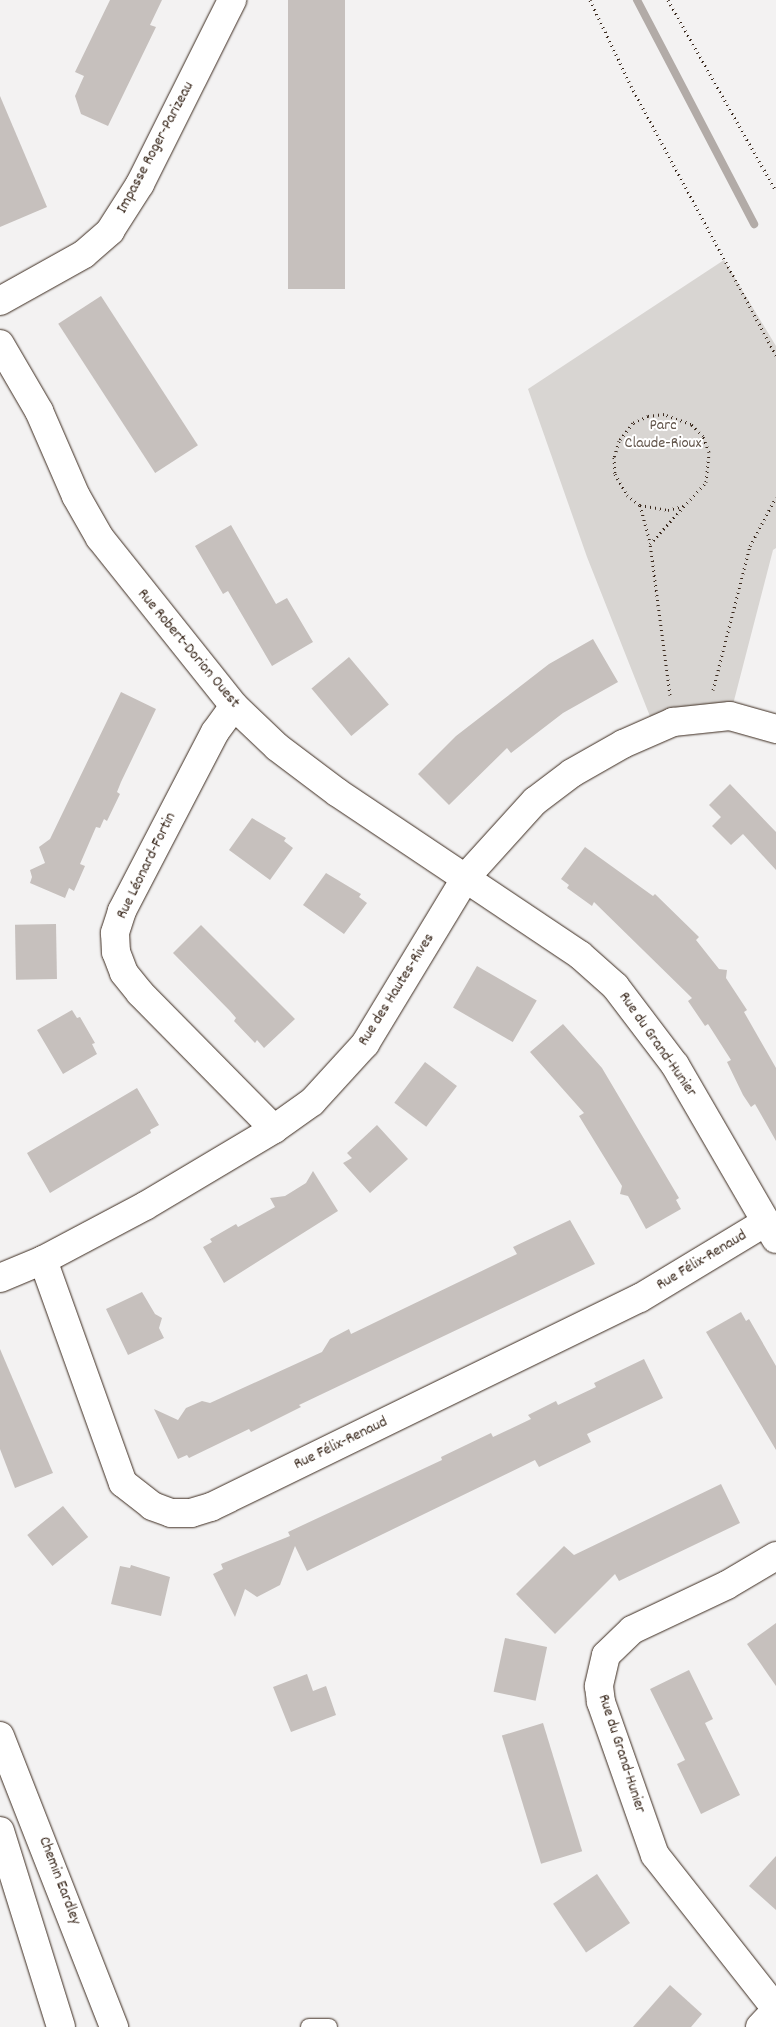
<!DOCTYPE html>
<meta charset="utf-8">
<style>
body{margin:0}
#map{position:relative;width:776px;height:2027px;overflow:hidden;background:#f3f2f2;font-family:Dekko,sans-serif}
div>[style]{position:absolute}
.green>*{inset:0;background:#d8d5d2}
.stream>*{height:8px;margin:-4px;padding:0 4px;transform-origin:4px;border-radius:4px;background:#b2aba7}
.building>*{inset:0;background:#c6c0bd;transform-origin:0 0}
.path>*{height:3px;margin-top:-1.5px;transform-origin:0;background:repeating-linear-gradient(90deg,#3b2a1e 0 1px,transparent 0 5px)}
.roads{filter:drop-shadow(0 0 1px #3b2a1e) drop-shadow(0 0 1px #3b2a1e)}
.lane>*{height:16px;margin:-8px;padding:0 8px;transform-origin:8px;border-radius:8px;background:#fff}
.street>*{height:28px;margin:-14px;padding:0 14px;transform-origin:14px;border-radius:14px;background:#fff}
.secondary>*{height:28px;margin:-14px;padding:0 14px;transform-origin:14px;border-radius:14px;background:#fff}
span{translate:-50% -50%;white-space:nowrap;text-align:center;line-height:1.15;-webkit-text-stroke:4px #fff;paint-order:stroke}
.street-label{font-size:16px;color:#3b2a1e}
.park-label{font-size:16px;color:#62554b}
</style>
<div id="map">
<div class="green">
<i style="clip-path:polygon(724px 260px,776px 346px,776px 548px,773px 550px,730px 716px,655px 729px,587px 557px,528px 389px)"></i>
</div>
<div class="stream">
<i style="left:637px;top:0;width:253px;rotate:62.4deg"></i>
</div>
<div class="building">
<i style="clip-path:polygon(110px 0,162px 0,150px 25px,156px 27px,108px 126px,81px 114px,75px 96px,84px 76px,75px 72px)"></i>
<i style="left:288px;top:0;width:57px;height:289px"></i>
<i style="clip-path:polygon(0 96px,47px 207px,0 227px)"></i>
<i style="left:101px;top:296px;width:178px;height:51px;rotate:57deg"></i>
<i style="clip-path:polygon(231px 525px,276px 604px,287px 598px,313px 642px,272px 666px,228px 591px,223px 594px,195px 546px)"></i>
<i style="clip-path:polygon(593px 639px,618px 682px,563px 713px,511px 753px,507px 748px,449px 805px,418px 774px,456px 736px,549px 664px)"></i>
<i style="left:349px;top:657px;width:62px;height:49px;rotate:50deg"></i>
<i style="clip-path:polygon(121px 692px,156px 709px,121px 782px,117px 792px,120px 794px,107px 821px,104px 819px,100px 828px,96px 827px,80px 864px,85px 866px,74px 891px,69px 888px,65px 898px,30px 883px,32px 877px,30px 870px,45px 863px,39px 847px,50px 839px)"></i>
<i style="clip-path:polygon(730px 784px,776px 832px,776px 870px,743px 834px,731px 845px,712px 826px,721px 817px,709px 805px)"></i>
<i style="clip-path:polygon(252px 818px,286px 838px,284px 841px,293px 848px,270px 880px,229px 850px)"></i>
<i style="clip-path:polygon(585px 847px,653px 896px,655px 894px,699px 937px,696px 940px,719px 969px,727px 970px,726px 978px,747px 1010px,744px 1012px,776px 1068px,776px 1141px,755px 1104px,751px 1107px,743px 1095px,727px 1062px,731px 1060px,708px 1024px,705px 1026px,688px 1001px,692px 998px,594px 902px,592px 906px,567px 888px,569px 885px,561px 879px)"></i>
<i style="clip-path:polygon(326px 873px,361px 894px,359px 897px,367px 903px,344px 934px,303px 905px)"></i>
<i style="left:56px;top:924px;width:55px;height:41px;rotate:89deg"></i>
<i style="clip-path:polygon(201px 925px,295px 1019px,264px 1048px,257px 1040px,255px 1043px,234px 1021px,236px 1018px,230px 1011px,173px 953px)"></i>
<i style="left:477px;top:966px;width:69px;height:48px;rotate:30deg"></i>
<i style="clip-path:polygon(72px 1010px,77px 1018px,80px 1017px,95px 1043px,92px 1044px,97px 1054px,63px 1074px,37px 1030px)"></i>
<i style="clip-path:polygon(563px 1024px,602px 1068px,679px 1198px,676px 1200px,681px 1209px,646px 1229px,628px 1196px,620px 1194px,622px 1186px,579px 1116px,584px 1113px,530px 1052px)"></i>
<i style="left:425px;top:1062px;width:40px;height:51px;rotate:37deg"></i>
<i style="clip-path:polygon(137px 1088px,159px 1125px,150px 1130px,151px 1133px,50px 1193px,27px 1153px)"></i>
<i style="clip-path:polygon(377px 1125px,408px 1159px,370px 1193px,343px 1163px,352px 1158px,347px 1153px)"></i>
<i style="clip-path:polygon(313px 1171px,338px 1211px,224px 1283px,203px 1247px,212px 1242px,210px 1239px,236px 1224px,238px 1227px,275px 1207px,270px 1198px,285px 1196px,306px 1183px)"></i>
<i style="clip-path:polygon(570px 1220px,595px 1264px,299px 1405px,301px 1407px,251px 1432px,249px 1429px,189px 1458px,187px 1455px,178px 1459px,154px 1409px,178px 1420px,186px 1408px,202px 1401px,210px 1403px,322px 1352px,330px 1339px,349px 1329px,351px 1334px,517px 1254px,513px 1247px)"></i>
<i style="clip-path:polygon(142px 1292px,155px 1314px,162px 1318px,159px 1328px,164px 1338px,128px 1355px,106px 1309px)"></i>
<i style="clip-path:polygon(741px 1312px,746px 1321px,749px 1319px,776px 1366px,776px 1450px,706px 1332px)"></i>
<i style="clip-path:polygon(0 1349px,53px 1473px,15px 1488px,0 1449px)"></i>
<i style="clip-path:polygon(644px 1359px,663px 1398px,587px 1434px,591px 1442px,539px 1467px,535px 1460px,307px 1571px,295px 1546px,280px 1585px,257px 1597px,245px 1589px,235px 1617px,213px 1574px,223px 1569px,221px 1564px,290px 1536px,288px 1532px,442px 1460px,441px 1457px,491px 1433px,493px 1437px,531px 1419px,528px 1415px,556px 1401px,558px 1405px,596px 1387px,594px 1383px)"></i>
<i style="clip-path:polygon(721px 1484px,740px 1523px,619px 1581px,615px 1574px,555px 1634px,516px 1594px,564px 1546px,574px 1555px)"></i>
<i style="left:63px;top:1506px;width:40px;height:46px;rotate:51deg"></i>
<i style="clip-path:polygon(131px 1565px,170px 1577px,161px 1616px,111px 1604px,120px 1566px,130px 1568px)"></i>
<i style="clip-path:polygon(776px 1623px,776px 1686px,747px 1644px)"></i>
<i style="left:505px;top:1638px;width:43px;height:55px;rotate:12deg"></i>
<i style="clip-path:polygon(689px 1670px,713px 1719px,705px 1723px,740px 1795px,701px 1814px,677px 1764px,685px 1760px,650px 1689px)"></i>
<i style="clip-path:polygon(307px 1674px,313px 1691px,326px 1686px,336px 1715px,291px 1732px,273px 1687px)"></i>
<i style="left:543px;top:1723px;width:134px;height:43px;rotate:73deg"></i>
<i style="clip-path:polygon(776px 1856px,776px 1910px,749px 1886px)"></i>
<i style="left:597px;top:1874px;width:59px;height:53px;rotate:56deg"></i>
<i style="clip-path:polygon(670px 1985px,702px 2014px,691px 2027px,633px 2027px)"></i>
</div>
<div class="path">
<i style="left:590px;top:0;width:95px;rotate:64.5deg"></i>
<i style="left:631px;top:86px;width:306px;rotate:61.7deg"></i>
<i style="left:668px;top:0;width:219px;rotate:60.5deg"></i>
<i style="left:640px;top:505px;width:39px;rotate:75deg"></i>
<i style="left:713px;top:690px;width:149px;rotate:-75.6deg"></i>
<i style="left:750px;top:546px;width:55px;rotate:-62deg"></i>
<i style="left:670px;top:695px;width:152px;rotate:-97.5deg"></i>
<i style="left:650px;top:544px;width:84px;rotate:-47.9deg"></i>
<i style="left:706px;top:482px;width:30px;rotate:-84deg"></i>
<i style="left:709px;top:452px;width:17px;rotate:-111deg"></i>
<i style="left:703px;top:436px;width:17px;rotate:-135deg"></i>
<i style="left:691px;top:424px;width:29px;rotate:-160deg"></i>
<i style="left:664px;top:414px;width:16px;rotate:173deg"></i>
<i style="left:648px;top:416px;width:17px;rotate:155deg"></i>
<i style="left:633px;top:423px;width:23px;rotate:128deg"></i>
<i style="left:619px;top:441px;width:17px;rotate:107deg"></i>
<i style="left:614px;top:457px;width:17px;rotate:87deg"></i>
<i style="left:615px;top:474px;width:24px;rotate:60deg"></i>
<i style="left:627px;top:495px;width:16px;rotate:38deg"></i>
<i style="left:640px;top:505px;width:28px;rotate:10deg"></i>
<i style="left:668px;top:510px;width:16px;rotate:-15deg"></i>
</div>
<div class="roads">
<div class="lane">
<i style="left:309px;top:2027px;width:20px"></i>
</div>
<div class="street">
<i style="left:0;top:301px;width:96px;rotate:-29.2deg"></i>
<i style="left:84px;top:254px;width:35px;rotate:-41deg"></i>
<i style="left:110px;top:231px;width:56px;rotate:-57.4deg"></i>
<i style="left:140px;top:184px;width:206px;rotate:-63.4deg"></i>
<i style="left:0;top:344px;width:78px;rotate:59.8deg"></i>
<i style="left:39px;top:411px;width:93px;rotate:66.5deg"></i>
<i style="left:76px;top:496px;width:48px;rotate:60.3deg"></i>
<i style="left:100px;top:538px;width:215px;rotate:51.4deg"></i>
<i style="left:234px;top:706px;width:59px;rotate:43.6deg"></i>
<i style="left:277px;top:747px;width:76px;rotate:37deg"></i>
<i style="left:338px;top:793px;width:291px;rotate:33.8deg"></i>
<i style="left:580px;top:955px;width:47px;rotate:41.5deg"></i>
<i style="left:615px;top:986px;width:99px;rotate:52.8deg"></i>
<i style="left:675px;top:1065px;width:201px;rotate:59.9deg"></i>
<i style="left:234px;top:706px;width:32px;rotate:126deg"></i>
<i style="left:215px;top:732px;width:202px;rotate:117.5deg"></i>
<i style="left:122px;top:911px;width:23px;rotate:108deg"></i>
<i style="left:115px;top:933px;width:19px;rotate:87deg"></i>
<i style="left:116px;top:952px;width:22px;rotate:69deg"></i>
<i style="left:124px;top:973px;width:26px;rotate:51deg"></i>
<i style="left:140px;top:993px;width:191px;rotate:45.4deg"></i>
<i style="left:43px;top:1260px;width:237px;rotate:70.3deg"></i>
<i style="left:123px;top:1483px;width:37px;rotate:38deg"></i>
<i style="left:152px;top:1506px;width:20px;rotate:20deg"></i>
<i style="left:171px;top:1513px;width:20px"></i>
<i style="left:191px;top:1513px;width:21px;rotate:-17deg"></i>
<i style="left:211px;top:1507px;width:477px;rotate:-26deg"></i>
<i style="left:640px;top:1298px;width:147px;rotate:-31.1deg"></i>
<i style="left:0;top:1278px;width:47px;rotate:-22.7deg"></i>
<i style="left:43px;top:1260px;width:115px;rotate:-27.9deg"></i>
<i style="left:145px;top:1206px;width:150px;rotate:-30.8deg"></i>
<i style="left:274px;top:1129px;width:47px;rotate:-35.4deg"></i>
<i style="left:312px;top:1102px;width:79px;rotate:-47.6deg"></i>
<i style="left:365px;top:1044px;width:195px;rotate:-58.8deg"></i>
<i style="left:466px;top:877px;width:103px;rotate:-47.8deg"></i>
<i style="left:535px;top:801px;width:46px;rotate:-37.1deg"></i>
<i style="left:572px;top:773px;width:59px;rotate:-29.6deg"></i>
<i style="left:623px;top:744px;width:55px;rotate:-23.7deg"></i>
<i style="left:673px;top:722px;width:57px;rotate:-6deg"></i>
<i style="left:730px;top:716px;width:48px;rotate:15.8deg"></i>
<i style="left:776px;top:1556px;width:57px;rotate:149.4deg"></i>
<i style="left:727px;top:1585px;width:105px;rotate:154.7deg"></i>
<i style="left:632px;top:1630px;width:36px;rotate:136deg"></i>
<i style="left:606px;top:1655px;width:32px;rotate:103deg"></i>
<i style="left:599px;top:1686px;width:16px;rotate:83deg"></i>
<i style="left:601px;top:1702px;width:162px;rotate:70.6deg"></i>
<i style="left:655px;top:1855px;width:196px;rotate:51.8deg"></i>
<i style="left:760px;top:2027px;width:23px;rotate:-47deg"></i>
</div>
<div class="secondary">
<i style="left:0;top:1736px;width:313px;rotate:68.6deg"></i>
<i style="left:0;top:1831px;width:205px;rotate:72.7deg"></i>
</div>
</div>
<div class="street-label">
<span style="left:156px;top:148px;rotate:-62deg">Impasse Roger-Parizeau</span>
<span style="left:188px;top:649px;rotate:50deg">Rue Robert-Dorion Ouest</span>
<span style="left:147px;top:866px;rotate:-64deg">Rue Léonard-Fortin</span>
<span style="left:397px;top:990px;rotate:-58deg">Rue des Hautes-Rives</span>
<span style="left:657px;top:1045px;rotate:55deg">Rue du Grand-Hunier</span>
<span style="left:702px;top:1261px;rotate:-31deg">Rue Félix-Renaud</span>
<span style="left:341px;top:1444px;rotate:-26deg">Rue Félix-Renaud</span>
<span style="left:621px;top:1754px;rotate:72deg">Rue du Grand-Hunier</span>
<span style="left:59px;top:1881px;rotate:69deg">Chemin Eardley</span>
</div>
<div class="park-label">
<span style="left:663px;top:435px">Parc<br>Claude-Rioux</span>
</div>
</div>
